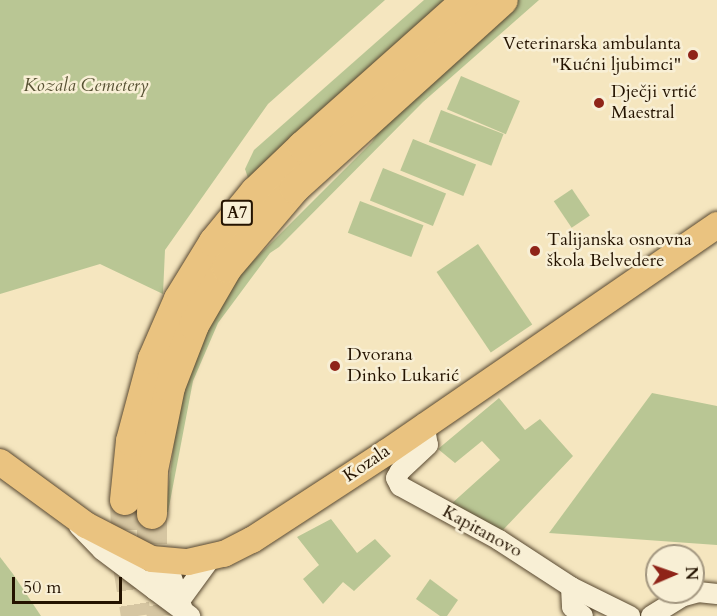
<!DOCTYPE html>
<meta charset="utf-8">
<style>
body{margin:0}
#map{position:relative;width:717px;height:616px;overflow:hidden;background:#f5e6bf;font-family:Cardo,serif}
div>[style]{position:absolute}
.green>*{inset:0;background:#b9c694;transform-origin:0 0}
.highway-tunnel>*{height:30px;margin-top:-15px;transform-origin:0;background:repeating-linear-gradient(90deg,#d6c6a2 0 30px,transparent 0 45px)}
.roads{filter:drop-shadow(0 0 2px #584830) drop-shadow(0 0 2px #584830)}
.minor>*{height:20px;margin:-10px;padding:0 10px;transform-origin:10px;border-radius:10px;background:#f8efd5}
.major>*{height:26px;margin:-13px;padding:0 13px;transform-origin:13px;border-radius:13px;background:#eac380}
.highway>*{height:30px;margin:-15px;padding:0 15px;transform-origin:15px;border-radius:15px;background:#eac380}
.dots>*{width:16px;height:16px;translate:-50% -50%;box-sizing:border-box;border:3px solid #f8efd5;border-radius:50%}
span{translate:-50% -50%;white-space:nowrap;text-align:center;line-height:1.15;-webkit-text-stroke:5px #f8efd5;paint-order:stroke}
.shield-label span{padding:2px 4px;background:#f8efd5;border:2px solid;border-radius:4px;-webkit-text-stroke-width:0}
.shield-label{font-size:16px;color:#241300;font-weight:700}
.poi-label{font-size:18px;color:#241300}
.right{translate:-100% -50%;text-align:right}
.left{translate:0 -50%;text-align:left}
.park-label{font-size:18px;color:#585234;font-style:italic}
.street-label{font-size:18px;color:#241300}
.north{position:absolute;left:645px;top:544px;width:60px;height:60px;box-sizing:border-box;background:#f8efd5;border:2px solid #a39780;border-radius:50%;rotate:88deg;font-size:16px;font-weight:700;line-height:24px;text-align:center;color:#241300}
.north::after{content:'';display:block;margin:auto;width:21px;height:27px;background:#8f2418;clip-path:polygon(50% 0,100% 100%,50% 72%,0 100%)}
.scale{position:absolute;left:12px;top:577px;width:110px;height:27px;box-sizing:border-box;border:3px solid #241300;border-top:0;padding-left:8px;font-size:18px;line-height:21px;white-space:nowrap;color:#241300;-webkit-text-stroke:4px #f8efd5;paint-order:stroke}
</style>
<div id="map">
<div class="green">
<i style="clip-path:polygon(0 0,385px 0,268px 104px,165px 250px,163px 294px,100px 264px,0 294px)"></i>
<i style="clip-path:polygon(424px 0,451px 0,249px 181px,245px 169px,254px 150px)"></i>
<i style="clip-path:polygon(518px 0,539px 0,423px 102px,279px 247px,270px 253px,218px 323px,193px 381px,168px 512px,165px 512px,182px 383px,230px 284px,372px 142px,390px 114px)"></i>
<i style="left:461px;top:76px;width:64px;height:36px;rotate:23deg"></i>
<i style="left:441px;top:110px;width:67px;height:34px;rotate:21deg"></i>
<i style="left:413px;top:139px;width:68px;height:34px;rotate:22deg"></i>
<i style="left:383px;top:168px;width:68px;height:35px;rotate:22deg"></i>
<i style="left:572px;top:189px;width:32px;height:22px;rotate:56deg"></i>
<i style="left:360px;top:201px;width:68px;height:34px;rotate:21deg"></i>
<i style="left:478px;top:244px;width:97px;height:50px;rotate:56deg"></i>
<i style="clip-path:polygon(652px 393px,717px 406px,717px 545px,549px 533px)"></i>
<i style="clip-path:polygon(499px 398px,525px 430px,540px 419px,573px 456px,502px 531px,450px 505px,500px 460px,482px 441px,455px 463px,438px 449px)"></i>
<i style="clip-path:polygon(331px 519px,357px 553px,375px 539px,391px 556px,354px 591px,343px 582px,323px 604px,303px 579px,319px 565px,297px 537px)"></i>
<i style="clip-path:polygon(0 557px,13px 574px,41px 616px,0 616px)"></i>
<i style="clip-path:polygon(430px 579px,458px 600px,447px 616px,440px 616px,416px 599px)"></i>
</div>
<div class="highway-tunnel">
<i style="left:125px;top:500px;width:60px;rotate:88.1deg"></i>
<i style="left:127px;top:560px;width:57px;rotate:80.9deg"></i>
<i style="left:152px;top:514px;width:46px;rotate:90deg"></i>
<i style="left:152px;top:560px;width:57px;rotate:79.9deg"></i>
</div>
<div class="roads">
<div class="minor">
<i style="left:424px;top:423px;width:22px;rotate:80deg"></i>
<i style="left:428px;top:445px;width:38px;rotate:137deg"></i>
<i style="left:400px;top:471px;width:8px;rotate:120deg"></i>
<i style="left:396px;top:478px;width:9px;rotate:63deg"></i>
<i style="left:400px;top:486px;width:113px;rotate:28.6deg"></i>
<i style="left:499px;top:540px;width:86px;rotate:33.1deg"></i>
<i style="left:571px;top:587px;width:66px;rotate:26.2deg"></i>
<i style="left:79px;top:526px;width:33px;rotate:46deg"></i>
<i style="left:102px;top:550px;width:66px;rotate:37deg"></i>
<i style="left:571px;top:587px;width:20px;rotate:87deg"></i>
<i style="left:572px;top:607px;width:14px;rotate:39deg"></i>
<i style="left:181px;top:599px;width:51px;rotate:-53.8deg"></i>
<i style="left:183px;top:610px;width:52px;rotate:-109.1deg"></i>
<i style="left:166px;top:561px;width:16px;rotate:128deg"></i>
<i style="left:156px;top:574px;width:16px;rotate:94deg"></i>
<i style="left:155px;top:590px;width:44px;rotate:36.6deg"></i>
<i style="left:651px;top:616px;width:36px;rotate:-32deg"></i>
<i style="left:681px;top:597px;width:18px;rotate:-16deg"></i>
<i style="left:698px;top:592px;width:19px;rotate:6deg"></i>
</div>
<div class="major">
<i style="left:0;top:462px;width:107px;rotate:36.2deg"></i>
<i style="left:86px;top:525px;width:74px;rotate:27.3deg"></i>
<i style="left:152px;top:559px;width:36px;rotate:5deg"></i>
<i style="left:188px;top:562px;width:37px;rotate:-13deg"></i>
<i style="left:224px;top:554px;width:31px;rotate:-27deg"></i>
<i style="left:252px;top:540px;width:161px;rotate:-33.1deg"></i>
<i style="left:387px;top:452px;width:401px;rotate:-34.5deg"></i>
</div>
<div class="highway">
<i style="left:125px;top:500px;width:59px;rotate:-84.2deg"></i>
<i style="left:131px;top:441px;width:85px;rotate:-75deg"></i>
<i style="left:153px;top:359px;width:65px;rotate:-66.6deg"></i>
<i style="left:179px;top:299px;width:67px;rotate:-58.4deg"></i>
<i style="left:214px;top:242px;width:65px;rotate:-50.6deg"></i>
<i style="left:255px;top:192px;width:66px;rotate:-43.8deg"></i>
<i style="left:303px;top:146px;width:220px;rotate:-41.7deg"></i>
<i style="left:152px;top:514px;width:44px;rotate:-88.7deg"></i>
<i style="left:153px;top:470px;width:85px;rotate:-78.4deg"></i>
<i style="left:170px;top:387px;width:66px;rotate:-68.8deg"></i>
<i style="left:194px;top:325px;width:66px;rotate:-59.9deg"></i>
<i style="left:227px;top:268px;width:105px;rotate:-49.6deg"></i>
<i style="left:295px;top:188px;width:280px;rotate:-42.1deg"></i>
</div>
</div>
<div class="dots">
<i style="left:693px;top:55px;background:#8f2418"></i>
<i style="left:599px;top:103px;background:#8f2418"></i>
<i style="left:535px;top:251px;background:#8f2418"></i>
<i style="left:335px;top:366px;background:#8f2418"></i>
</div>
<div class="shield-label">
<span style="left:237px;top:213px">A7</span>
</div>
<div class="poi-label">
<span class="right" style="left:681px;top:55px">Veterinarska ambulanta<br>"Kućni ljubimci"</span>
<span class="left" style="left:611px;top:103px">Dječji vrtić<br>Maestral</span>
<span class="left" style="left:547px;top:251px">Talijanska osnovna<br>škola Belvedere</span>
<span class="left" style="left:347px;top:366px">Dvorana<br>Dinko Lukarić</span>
</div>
<div class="park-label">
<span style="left:86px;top:86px">Kozala Cemetery</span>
</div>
<div class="street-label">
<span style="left:367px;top:464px;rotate:-34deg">Kozala</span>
<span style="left:482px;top:532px;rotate:29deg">Kapitanovo</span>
</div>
<div class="north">N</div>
<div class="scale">50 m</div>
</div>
